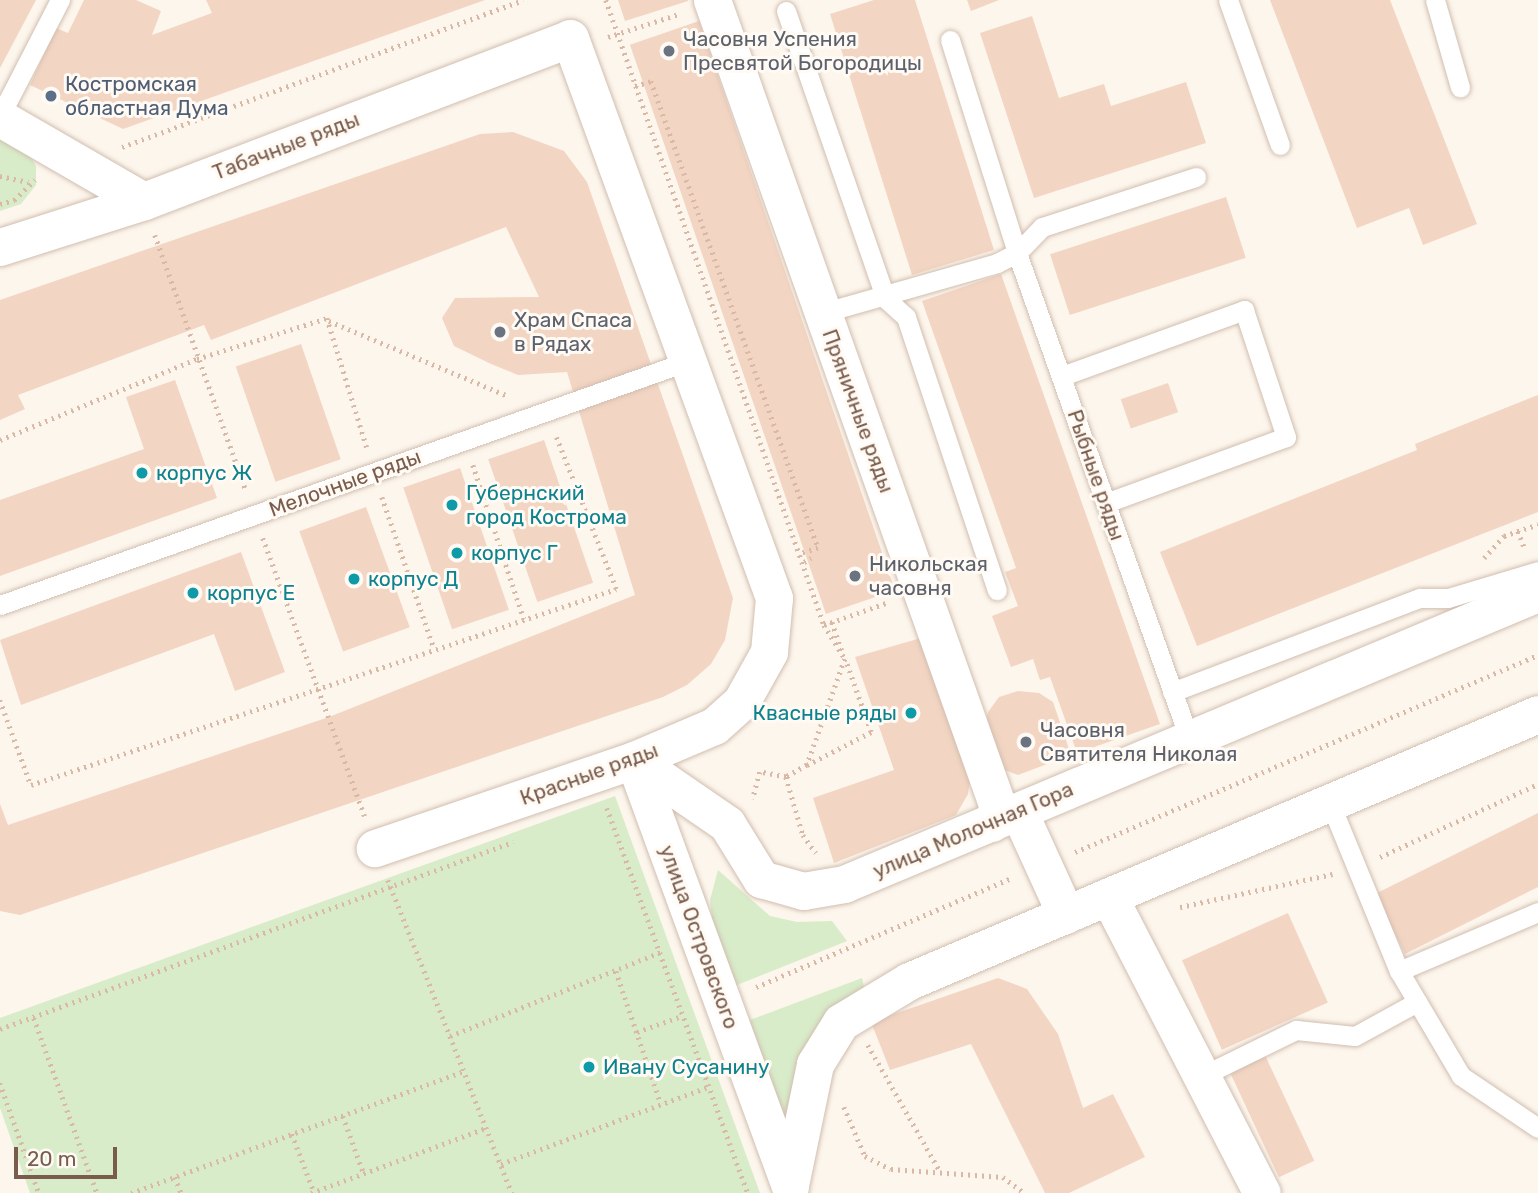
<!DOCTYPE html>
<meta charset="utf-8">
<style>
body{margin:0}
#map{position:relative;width:1538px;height:1193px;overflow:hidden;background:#fdf6ec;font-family:Rubik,sans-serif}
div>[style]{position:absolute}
.green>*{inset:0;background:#d8ecc9}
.building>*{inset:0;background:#f3d5c3;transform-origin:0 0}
.path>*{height:4.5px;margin-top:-2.25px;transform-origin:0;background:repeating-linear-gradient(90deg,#d9b8a5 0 2px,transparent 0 7px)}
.roads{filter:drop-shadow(0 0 2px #d1beb0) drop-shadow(0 0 2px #d1beb0)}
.service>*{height:19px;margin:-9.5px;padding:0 9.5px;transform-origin:9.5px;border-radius:9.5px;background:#fff}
.minor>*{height:37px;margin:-18.5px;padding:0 18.5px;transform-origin:18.5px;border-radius:18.5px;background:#fff}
.dots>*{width:19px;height:19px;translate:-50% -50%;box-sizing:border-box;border:4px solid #fffaf3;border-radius:50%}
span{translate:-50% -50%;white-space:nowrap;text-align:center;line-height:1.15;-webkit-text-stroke:6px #fffaf3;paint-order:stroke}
.worship-label{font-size:21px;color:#5b616d}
.left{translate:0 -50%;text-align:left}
.service-label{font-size:21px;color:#4e5e75}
.street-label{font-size:21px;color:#7a5c4d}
.culture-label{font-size:21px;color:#0d838f}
.right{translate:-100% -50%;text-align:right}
.scale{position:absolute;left:14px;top:1147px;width:103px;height:32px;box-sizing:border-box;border:4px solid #7a5c4d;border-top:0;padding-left:9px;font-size:21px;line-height:24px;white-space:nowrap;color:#7a5c4d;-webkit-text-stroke:5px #fffaf3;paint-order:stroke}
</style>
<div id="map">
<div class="green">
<i style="clip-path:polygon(0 137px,28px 152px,36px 166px,36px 185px,21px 204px,0 211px)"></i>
<i style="clip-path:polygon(615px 796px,760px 1193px,30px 1193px,0 1108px,0 1018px)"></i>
<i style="clip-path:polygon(718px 870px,770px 916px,797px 922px,832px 921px,847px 941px,732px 987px,714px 937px,710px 900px)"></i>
<i style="clip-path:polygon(862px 978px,864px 987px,820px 1022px,793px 1104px,783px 1115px,747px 1021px)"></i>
</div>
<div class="building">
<i style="clip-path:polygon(0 0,36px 0,0 68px)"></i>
<i style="clip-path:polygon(84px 0,136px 0,161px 11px,152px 35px,212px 13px,206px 0,485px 0,123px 129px,30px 85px,56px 28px,68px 33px)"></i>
<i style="clip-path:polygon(618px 0,688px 0,688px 1px,625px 21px)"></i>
<i style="clip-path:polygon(874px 0,915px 0,994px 250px,912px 275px,830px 14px)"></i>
<i style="clip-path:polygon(967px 0,999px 0,971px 11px)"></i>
<i style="clip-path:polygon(1270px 0,1390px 0,1477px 224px,1423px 245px,1409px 208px,1357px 228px)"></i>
<i style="clip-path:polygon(1032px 16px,1059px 98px,1104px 84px,1111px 106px,1186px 82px,1206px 143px,1034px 198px,980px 33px)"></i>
<i style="left:699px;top:21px;width:602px;height:73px;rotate:71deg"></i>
<i style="clip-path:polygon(513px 132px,564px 151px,587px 182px,733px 598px,725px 640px,711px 664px,687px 685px,663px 697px,20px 915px,0 911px,0 804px,8px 825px,329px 717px,635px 595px,567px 372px,518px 375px,489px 363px,454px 346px,442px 318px,455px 298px,539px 297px,506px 227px,211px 340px,204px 325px,18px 395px,25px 409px,0 420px,0 300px,480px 134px)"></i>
<i style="left:1226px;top:197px;width:64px;height:185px;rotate:72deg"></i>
<i style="clip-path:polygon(1001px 274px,1160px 724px,1077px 753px,1050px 677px,1040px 680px,1033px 659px,1011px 667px,992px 616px,1018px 606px,1005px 572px,1016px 568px,922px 301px)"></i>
<i style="left:301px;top:344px;width:122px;height:69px;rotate:71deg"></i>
<i style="clip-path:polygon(175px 380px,217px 498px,0 576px,0 500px,144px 449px,126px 397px)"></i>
<i style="left:1168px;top:383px;width:31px;height:50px;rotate:71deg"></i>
<i style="clip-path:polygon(1538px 395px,1538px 512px,1197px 646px,1160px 552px,1417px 450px,1415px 444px)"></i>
<i style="left:544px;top:440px;width:151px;height:59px;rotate:71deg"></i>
<i style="left:460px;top:468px;width:150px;height:60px;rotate:71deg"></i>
<i style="left:366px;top:507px;width:128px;height:71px;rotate:70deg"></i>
<i style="clip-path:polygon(241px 552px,285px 672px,235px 691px,214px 634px,21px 705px,0 640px)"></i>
<i style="clip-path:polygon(921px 638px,971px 773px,968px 794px,956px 815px,834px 863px,813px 798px,894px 770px,855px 657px)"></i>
<i style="clip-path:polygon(1018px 691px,1039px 693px,1053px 702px,1071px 755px,1018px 775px,999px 768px,984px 731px,988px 712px,999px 697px)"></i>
<i style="clip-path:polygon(1538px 813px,1538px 887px,1405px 954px,1375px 894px)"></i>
<i style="left:1288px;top:913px;width:98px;height:116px;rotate:66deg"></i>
<i style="clip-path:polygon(998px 978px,1027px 989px,1058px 1034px,1083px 1108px,1113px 1094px,1145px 1157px,1069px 1193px,1045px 1193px,971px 1044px,890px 1070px,871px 1022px)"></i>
<i style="left:1264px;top:1053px;width:119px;height:39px;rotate:65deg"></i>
</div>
<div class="path">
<i style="left:606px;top:0;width:662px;rotate:70.77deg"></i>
<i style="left:824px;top:625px;width:40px;rotate:58deg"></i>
<i style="left:845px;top:659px;width:113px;rotate:109.7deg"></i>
<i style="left:807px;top:765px;width:24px;rotate:150deg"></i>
<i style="left:786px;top:777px;width:26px;rotate:-169deg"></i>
<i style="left:760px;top:772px;width:28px;rotate:105deg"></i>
<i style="left:608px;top:37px;width:75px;rotate:-17.9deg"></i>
<i style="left:635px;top:86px;width:17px;rotate:-17deg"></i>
<i style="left:651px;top:81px;width:496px;rotate:70.3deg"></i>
<i style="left:818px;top:548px;width:19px;rotate:162deg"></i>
<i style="left:122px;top:147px;width:427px;rotate:-20.1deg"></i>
<i style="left:0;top:176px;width:29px;rotate:12deg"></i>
<i style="left:0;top:204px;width:15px;rotate:-16deg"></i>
<i style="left:14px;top:200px;width:29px;rotate:-44deg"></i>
<i style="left:155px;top:235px;width:271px;rotate:70.4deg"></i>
<i style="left:329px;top:321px;width:194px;rotate:22.7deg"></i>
<i style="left:0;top:440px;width:213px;rotate:-22.4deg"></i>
<i style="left:197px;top:359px;width:136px;rotate:-17.5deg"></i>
<i style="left:327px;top:318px;width:136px;rotate:72.9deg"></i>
<i style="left:473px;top:465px;width:162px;rotate:71.7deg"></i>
<i style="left:382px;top:497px;width:160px;rotate:71deg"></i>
<i style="left:1518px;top:531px;width:17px;rotate:69deg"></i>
<i style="left:263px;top:538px;width:296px;rotate:69.9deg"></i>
<i style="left:1484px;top:558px;width:30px;rotate:-48deg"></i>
<i style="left:1504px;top:536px;width:36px;rotate:-19deg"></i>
<i style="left:804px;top:562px;width:8px;rotate:-30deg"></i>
<i style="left:832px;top:622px;width:31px;rotate:71deg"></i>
<i style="left:824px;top:625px;width:69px;rotate:-19.5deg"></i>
<i style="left:0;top:700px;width:90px;rotate:70deg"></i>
<i style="left:31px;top:785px;width:617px;rotate:-18.52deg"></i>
<i style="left:616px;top:589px;width:163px;rotate:-111.5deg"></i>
<i style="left:807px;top:765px;width:72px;rotate:-27.3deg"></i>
<i style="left:871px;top:732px;width:77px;rotate:-109.6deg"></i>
<i style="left:786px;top:777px;width:60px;rotate:73.7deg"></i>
<i style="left:803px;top:835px;width:22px;rotate:54deg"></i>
<i style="left:607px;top:808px;width:410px;rotate:69.9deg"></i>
<i style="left:1075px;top:852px;width:503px;rotate:-23.05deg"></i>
<i style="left:1380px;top:857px;width:174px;rotate:-24.8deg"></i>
<i style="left:388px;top:880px;width:168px;rotate:68.3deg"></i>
<i style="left:450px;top:1036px;width:227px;rotate:-21.7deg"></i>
<i style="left:1180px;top:907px;width:156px;rotate:-12.2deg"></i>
<i style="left:616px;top:971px;width:140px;rotate:71.3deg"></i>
<i style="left:756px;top:987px;width:278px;rotate:-23.1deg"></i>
<i style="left:34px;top:1018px;width:186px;rotate:70.2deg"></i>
<i style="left:0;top:1029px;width:546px;rotate:-20.03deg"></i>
<i style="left:637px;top:1032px;width:48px;rotate:-19.6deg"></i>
<i style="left:450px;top:1036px;width:169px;rotate:68.5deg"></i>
<i style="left:868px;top:1045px;width:145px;rotate:60.3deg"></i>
<i style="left:0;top:1083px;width:117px;rotate:70.5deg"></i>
<i style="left:844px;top:1107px;width:53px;rotate:66.8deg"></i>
<i style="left:865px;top:1156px;width:29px;rotate:27deg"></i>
<i style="left:891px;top:1169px;width:112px;rotate:4.1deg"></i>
<i style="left:1003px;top:1177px;width:26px;rotate:37deg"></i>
<i style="left:343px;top:1116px;width:62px;rotate:70.1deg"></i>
<i style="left:292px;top:1134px;width:62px;rotate:69.2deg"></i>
<i style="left:501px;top:1164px;width:221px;rotate:-20.4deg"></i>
<i style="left:175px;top:1177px;width:17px;rotate:69deg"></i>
<i style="left:131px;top:1193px;width:355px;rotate:-20.1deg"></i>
<i style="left:311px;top:1193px;width:187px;rotate:-20.4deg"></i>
</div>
<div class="roads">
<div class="service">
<i style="left:1228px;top:0;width:154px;rotate:70.3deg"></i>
<i style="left:1435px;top:0;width:91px;rotate:74deg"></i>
<i style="left:786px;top:11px;width:305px;rotate:70.9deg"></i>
<i style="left:886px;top:299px;width:27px;rotate:42deg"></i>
<i style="left:906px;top:317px;width:288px;rotate:71.6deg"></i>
<i style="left:950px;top:40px;width:223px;rotate:72.5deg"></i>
<i style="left:1017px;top:253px;width:515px;rotate:70.47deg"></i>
<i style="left:0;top:116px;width:131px;rotate:-62.7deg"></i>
<i style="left:822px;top:313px;width:182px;rotate:-15.9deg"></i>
<i style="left:997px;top:263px;width:22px;rotate:-27deg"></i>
<i style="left:1017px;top:253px;width:36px;rotate:-46deg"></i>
<i style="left:1042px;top:227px;width:162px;rotate:-18deg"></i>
<i style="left:1062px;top:376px;width:194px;rotate:-19.9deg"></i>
<i style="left:1244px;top:310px;width:134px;rotate:71.7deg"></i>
<i style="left:1286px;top:437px;width:192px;rotate:159.9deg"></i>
<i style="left:0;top:605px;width:733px;rotate:-19.52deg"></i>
<i style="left:1172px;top:692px;width:265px;rotate:-20.8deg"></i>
<i style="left:1420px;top:598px;width:28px"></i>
<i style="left:1448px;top:598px;width:94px;rotate:-16.7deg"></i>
<i style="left:1330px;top:803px;width:182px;rotate:67.7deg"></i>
<i style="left:1399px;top:971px;width:122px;rotate:59.4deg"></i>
<i style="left:1461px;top:1076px;width:93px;rotate:34deg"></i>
<i style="left:1399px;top:971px;width:151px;rotate:-23deg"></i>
<i style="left:1202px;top:1076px;width:105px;rotate:-26.1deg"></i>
<i style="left:1296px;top:1030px;width:59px;rotate:5.8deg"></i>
<i style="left:1355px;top:1036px;width:71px;rotate:-28.7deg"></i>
</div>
<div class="minor">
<i style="left:712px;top:0;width:856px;rotate:70.49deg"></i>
<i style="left:998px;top:807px;width:17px;rotate:111deg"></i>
<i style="left:0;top:118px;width:166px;rotate:30deg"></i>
<i style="left:0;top:247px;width:151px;rotate:-17.7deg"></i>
<i style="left:144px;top:201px;width:456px;rotate:-20.9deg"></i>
<i style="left:570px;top:38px;width:596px;rotate:69.98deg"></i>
<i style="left:774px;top:598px;width:54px;rotate:95.3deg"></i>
<i style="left:769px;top:652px;width:57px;rotate:119.2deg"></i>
<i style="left:741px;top:702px;width:36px;rotate:138deg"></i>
<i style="left:714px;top:726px;width:87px;rotate:157deg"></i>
<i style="left:634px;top:760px;width:274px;rotate:161.2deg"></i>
<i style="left:634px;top:760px;width:113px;rotate:34.5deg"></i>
<i style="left:727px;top:824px;width:65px;rotate:58.3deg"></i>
<i style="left:761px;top:879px;width:44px;rotate:15.9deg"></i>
<i style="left:803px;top:891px;width:42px;rotate:-9.7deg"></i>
<i style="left:844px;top:884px;width:753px;rotate:-22.75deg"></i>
<i style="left:634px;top:760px;width:454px;rotate:69.9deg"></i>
<i style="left:1019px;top:812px;width:113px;rotate:65.5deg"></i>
<i style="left:1109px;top:897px;width:333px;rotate:62.7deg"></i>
<i style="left:790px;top:1185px;width:124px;rotate:-78.3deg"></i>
<i style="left:815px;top:1064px;width:49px;rotate:-58.2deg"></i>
<i style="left:841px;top:1022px;width:79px;rotate:-31.1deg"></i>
<i style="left:909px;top:981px;width:683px;rotate:-23deg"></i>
</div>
</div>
<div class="dots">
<i style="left:669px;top:51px;background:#6b7280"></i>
<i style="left:51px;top:96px;background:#5c6f8a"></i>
<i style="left:500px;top:332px;background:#6b7280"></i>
<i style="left:142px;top:473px;background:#0f9aa8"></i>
<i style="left:452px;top:505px;background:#0f9aa8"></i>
<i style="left:457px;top:553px;background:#0f9aa8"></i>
<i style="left:855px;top:576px;background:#6b7280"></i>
<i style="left:354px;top:579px;background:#0f9aa8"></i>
<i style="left:193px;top:593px;background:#0f9aa8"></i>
<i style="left:911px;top:713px;background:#0f9aa8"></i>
<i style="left:1026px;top:742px;background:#6b7280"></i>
<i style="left:589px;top:1067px;background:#0f9aa8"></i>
</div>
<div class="worship-label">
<span class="left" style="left:683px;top:51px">Часовня Успения<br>Пресвятой Богородицы</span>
<span class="left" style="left:514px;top:332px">Храм Спаса<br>в Рядах</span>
<span class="left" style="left:869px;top:576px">Никольская<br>часовня</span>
<span class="left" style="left:1040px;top:742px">Часовня<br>Святителя Николая</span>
</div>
<div class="service-label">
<span class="left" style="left:65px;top:96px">Костромская<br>областная Дума</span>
</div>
<div class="street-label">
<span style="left:286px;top:146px;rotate:-21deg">Табачные ряды</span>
<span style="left:858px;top:411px;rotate:70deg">Пряничные ряды</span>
<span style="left:1096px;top:475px;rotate:71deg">Рыбные ряды</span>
<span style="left:345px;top:483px;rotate:-20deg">Мелочные ряды</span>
<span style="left:589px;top:774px;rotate:-20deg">Красные ряды</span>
<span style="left:973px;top:830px;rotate:-23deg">улица Молочная Гора</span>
<span style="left:699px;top:937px;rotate:70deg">улица Островского</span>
</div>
<div class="culture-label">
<span class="left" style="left:156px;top:473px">корпус Ж</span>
<span class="left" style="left:466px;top:505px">Губернский<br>город Кострома</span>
<span class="left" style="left:471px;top:553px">корпус Г</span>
<span class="left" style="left:368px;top:579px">корпус Д</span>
<span class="left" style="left:207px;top:593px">корпус Е</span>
<span class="right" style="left:897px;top:713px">Квасные ряды</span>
<span class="left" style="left:603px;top:1067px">Ивану Сусанину</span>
</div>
<div class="scale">20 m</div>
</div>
